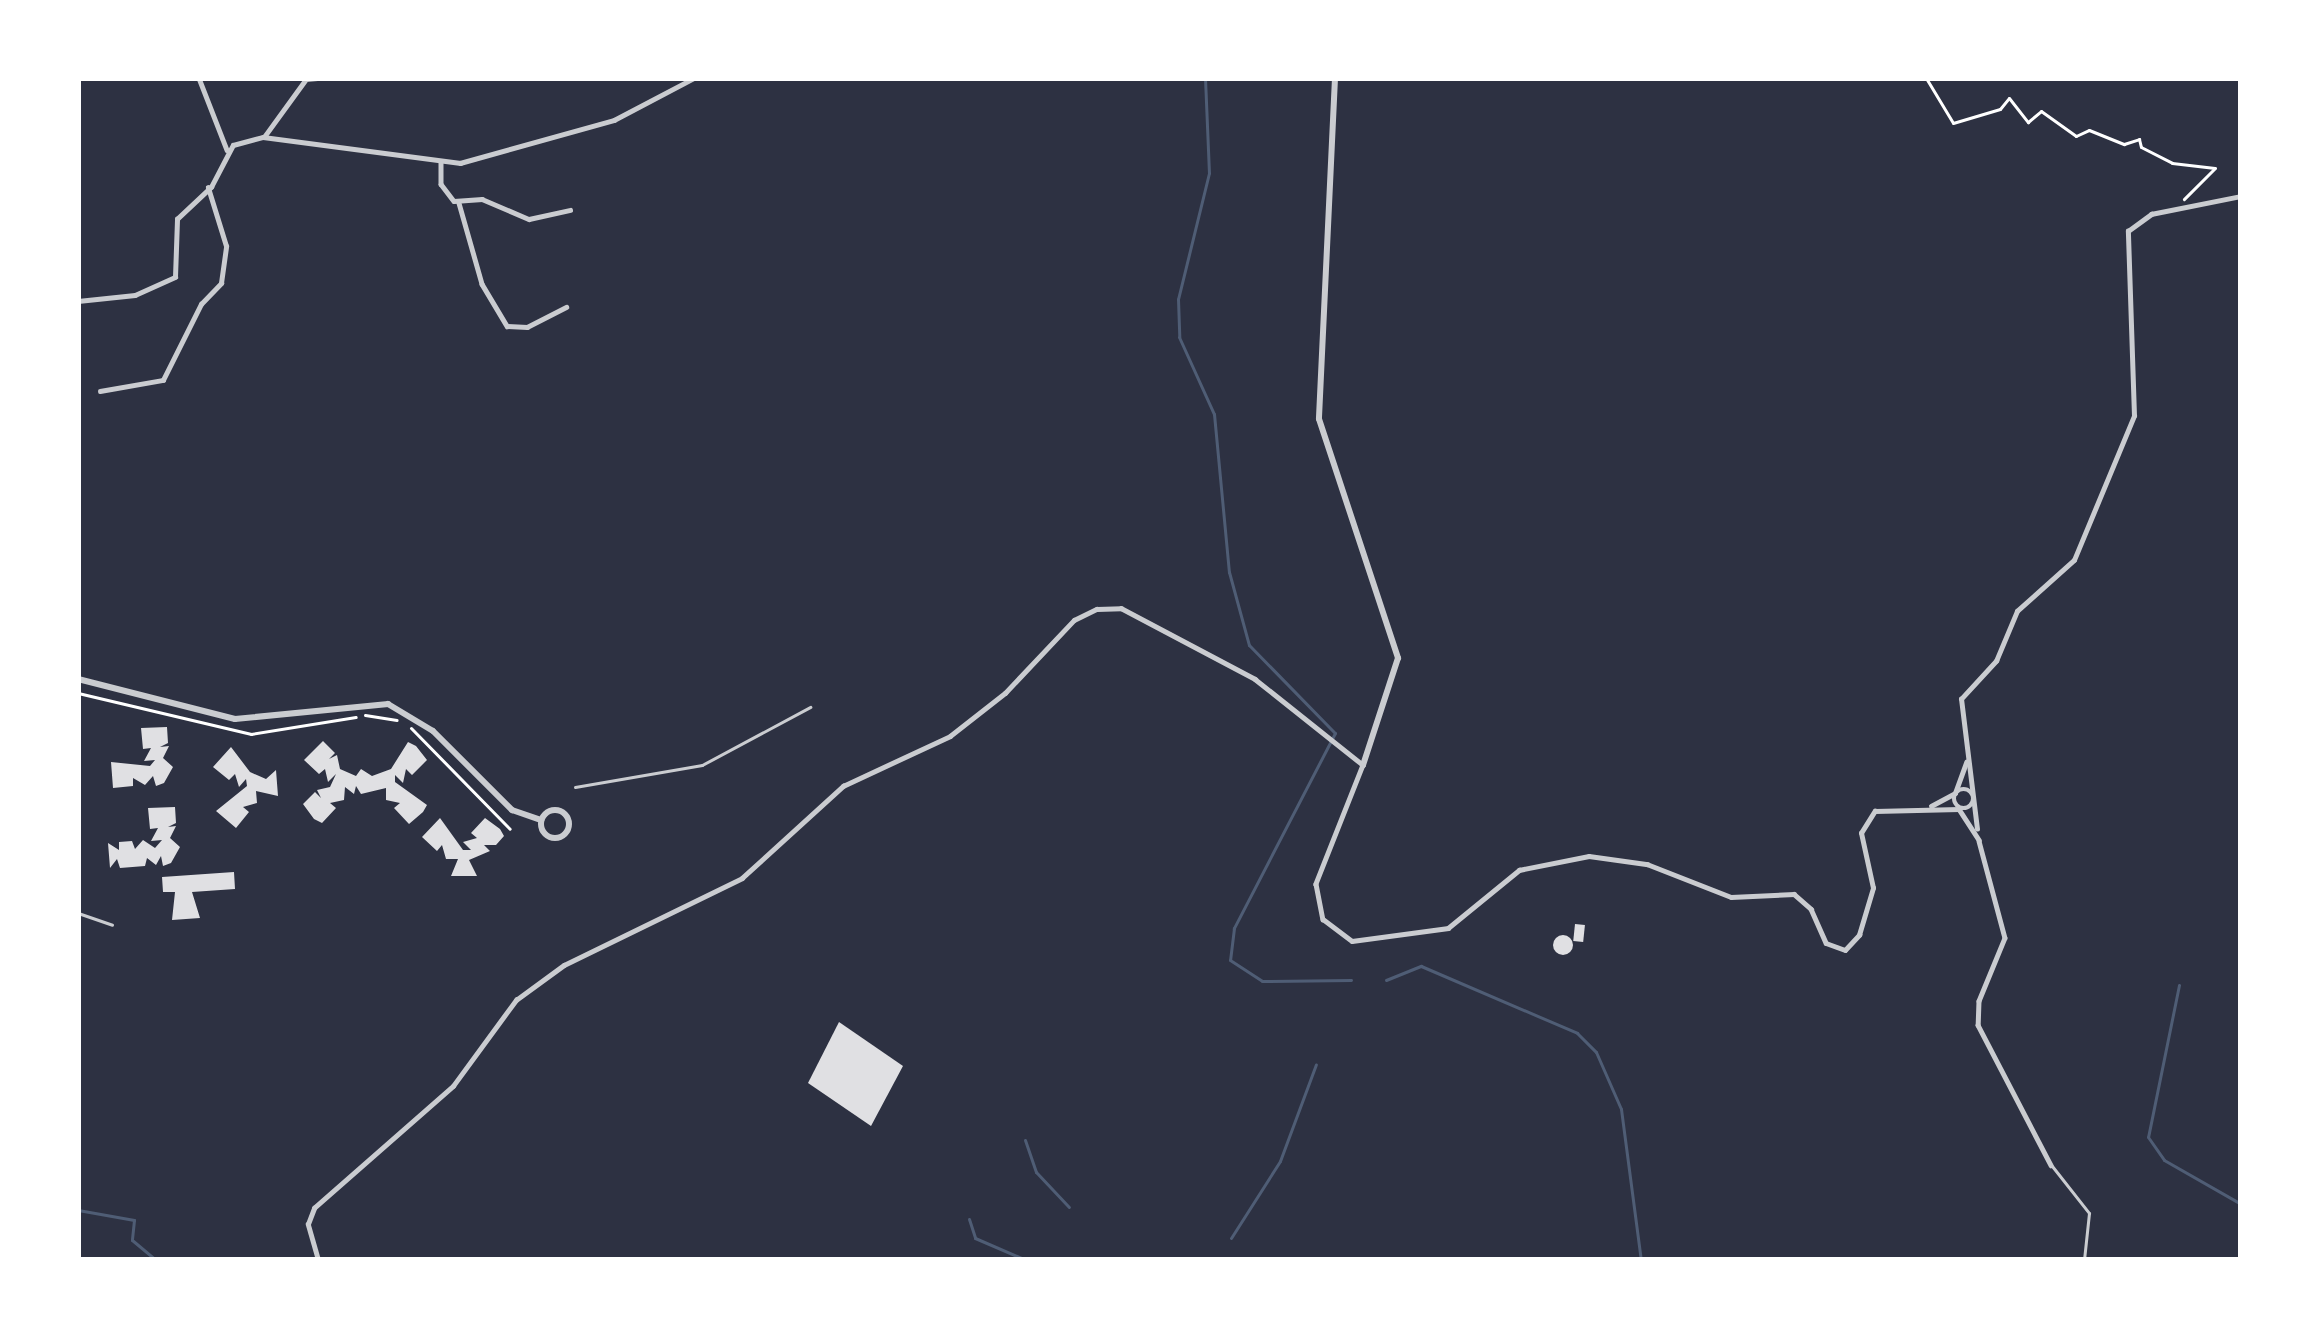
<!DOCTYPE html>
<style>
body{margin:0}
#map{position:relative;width:2319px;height:1338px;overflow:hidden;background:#2d3142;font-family:Commissioner,sans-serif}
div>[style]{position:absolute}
.stream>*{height:3px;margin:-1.5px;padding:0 1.5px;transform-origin:1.5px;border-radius:1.5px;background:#4f5d75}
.building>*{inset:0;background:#e0e0e3;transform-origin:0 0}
.round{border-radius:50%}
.path>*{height:3px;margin:-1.5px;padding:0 1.5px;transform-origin:1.5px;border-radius:1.5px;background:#fff}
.service>*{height:3px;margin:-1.5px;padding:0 1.5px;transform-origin:1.5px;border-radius:1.5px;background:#caccd0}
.minor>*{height:4.5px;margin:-2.25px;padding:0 2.25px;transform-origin:2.25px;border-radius:2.25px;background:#caccd0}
.minor>.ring{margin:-2.25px;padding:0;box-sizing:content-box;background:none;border:4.5px solid #caccd0;border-radius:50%}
.tertiary>*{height:6px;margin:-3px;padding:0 3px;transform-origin:3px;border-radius:3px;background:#caccd0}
.tertiary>.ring{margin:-3px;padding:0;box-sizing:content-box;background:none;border:6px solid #caccd0;border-radius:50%}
span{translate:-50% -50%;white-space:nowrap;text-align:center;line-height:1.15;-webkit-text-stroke:10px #fff;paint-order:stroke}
.frame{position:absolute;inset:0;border:81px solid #fff;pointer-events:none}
</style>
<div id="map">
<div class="stream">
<i style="left:1205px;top:78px;width:95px;rotate:87.6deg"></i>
<i style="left:1209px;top:173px;width:130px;rotate:103.8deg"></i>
<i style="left:1178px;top:299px;width:38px;rotate:88deg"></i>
<i style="left:1179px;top:337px;width:85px;rotate:65.6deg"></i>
<i style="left:1214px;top:414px;width:159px;rotate:84.6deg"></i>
<i style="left:1229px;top:572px;width:76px;rotate:74.7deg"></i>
<i style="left:1249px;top:645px;width:123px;rotate:45.7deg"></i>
<i style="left:1335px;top:733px;width:220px;rotate:117.4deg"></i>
<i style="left:1234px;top:928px;width:32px;rotate:97deg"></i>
<i style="left:1230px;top:960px;width:38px;rotate:33deg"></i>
<i style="left:1262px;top:981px;width:89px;rotate:-0.6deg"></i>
<i style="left:1386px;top:980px;width:38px;rotate:-22deg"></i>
<i style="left:1421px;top:966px;width:170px;rotate:23.2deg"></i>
<i style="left:1577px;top:1033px;width:27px;rotate:45deg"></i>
<i style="left:1596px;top:1052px;width:62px;rotate:66.3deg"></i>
<i style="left:1621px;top:1109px;width:152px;rotate:82.5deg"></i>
<i style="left:2179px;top:985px;width:155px;rotate:101.5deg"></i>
<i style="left:2148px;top:1137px;width:28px;rotate:55deg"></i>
<i style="left:2164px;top:1160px;width:89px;rotate:29.7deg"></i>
<i style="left:1025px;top:1140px;width:34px;rotate:71deg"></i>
<i style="left:1036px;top:1172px;width:48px;rotate:46.7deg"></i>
<i style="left:78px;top:1210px;width:57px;rotate:10.1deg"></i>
<i style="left:134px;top:1220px;width:20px;rotate:96deg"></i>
<i style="left:132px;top:1240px;width:31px;rotate:40deg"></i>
<i style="left:969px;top:1219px;width:20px;rotate:72deg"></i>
<i style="left:975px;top:1238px;width:56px;rotate:23.3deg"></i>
<i style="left:1231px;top:1238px;width:91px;rotate:-57.5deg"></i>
<i style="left:1280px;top:1161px;width:103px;rotate:-69.6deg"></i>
</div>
<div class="building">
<i style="clip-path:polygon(167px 727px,168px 743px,160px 747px,169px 746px,163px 758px,173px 767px,164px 783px,156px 786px,153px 776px,145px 785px,133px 778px,133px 786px,113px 788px,111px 762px,150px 766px,155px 760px,144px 761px,151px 748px,143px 749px,141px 728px)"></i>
<i style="clip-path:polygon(323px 741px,335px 753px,329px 759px,337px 755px,340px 769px,356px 776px,361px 769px,372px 776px,391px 769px,408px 742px,416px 746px,427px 760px,412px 775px,406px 769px,403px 783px,395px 775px,395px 782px,427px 805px,423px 812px,409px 824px,394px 808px,400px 803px,386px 800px,386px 788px,361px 794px,356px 786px,354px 794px,345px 787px,344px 800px,330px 803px,336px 808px,322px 823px,314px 819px,303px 804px,315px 792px,321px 798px,317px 790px,330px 787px,336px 774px,328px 782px,325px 769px,319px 774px,304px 760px)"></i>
<i style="clip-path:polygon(231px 747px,250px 772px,266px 779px,276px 770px,278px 796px,256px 791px,257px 803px,243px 807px,249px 812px,236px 828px,216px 811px,247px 786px,246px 779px,239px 787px,235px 774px,229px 780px,213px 767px)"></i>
<i style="clip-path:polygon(175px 807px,176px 823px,168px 827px,176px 826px,170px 838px,180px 847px,171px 863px,163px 866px,161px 856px,156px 865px,147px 858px,145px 866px,120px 868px,117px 859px,110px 868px,108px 843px,119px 850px,119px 842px,132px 841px,135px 849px,143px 840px,155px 848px,162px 840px,151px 841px,158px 828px,150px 829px,148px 808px)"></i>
<i style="clip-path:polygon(440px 818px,463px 850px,471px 850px,463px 842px,477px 838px,471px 833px,485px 818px,500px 829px,504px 836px,496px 845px,484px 845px,490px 851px,469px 860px,477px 876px,451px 876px,458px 859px,446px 859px,442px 845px,437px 851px,422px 837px)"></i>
<i style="clip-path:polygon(234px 872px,235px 889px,192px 892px,200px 918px,172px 920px,175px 892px,163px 892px,162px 877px)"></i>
<i style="left:1575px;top:924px;width:10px;height:17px;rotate:6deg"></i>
<i class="round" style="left:1553px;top:935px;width:20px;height:20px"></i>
<i style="clip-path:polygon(839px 1022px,903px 1066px,871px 1126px,808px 1083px)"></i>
</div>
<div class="path">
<i style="left:1926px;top:78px;width:52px;rotate:59deg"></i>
<i style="left:1953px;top:123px;width:49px;rotate:-16.6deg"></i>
<i style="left:2000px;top:109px;width:14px;rotate:-51deg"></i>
<i style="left:2009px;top:98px;width:31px;rotate:52deg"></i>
<i style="left:2028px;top:122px;width:17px;rotate:-40deg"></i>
<i style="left:2041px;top:111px;width:43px;rotate:35.5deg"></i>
<i style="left:2076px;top:136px;width:14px;rotate:-25deg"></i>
<i style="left:2089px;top:130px;width:38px;rotate:22deg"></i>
<i style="left:2124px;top:144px;width:16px;rotate:-18deg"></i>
<i style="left:2139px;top:139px;width:8px;rotate:76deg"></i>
<i style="left:2141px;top:147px;width:35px;rotate:27deg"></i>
<i style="left:2172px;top:163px;width:43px;rotate:6.6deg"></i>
<i style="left:2215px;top:168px;width:44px;rotate:135deg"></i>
<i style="left:78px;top:693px;width:178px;rotate:13.3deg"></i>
<i style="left:251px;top:734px;width:106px;rotate:-9.2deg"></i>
<i style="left:365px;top:715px;width:32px;rotate:9deg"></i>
<i style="left:411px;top:728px;width:141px;rotate:45.6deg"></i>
</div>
<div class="service">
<i style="left:575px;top:787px;width:129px;rotate:-9.8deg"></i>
<i style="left:702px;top:765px;width:123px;rotate:-28.2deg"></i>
<i style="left:78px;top:913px;width:36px;rotate:19deg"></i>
<i style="left:2052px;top:1166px;width:60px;rotate:51.8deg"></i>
<i style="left:2089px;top:1213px;width:47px;rotate:96.1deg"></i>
</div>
<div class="minor">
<i style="left:199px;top:78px;width:77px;rotate:68.7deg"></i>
<i style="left:264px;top:137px;width:72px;rotate:-54.1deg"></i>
<i style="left:306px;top:79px;width:11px;rotate:-5deg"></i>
<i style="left:441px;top:162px;width:22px;rotate:90deg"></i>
<i style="left:441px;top:184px;width:21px;rotate:53deg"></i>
<i style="left:454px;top:201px;width:28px;rotate:-4deg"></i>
<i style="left:482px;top:199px;width:51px;rotate:23.1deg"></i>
<i style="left:529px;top:219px;width:42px;rotate:-12.4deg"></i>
<i style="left:459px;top:203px;width:84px;rotate:74.1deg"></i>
<i style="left:482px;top:284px;width:49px;rotate:59.2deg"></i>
<i style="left:507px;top:326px;width:20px;rotate:3deg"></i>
<i style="left:527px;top:327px;width:44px;rotate:-27.1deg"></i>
<i style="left:78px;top:301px;width:57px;rotate:-6deg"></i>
<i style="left:135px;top:295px;width:44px;rotate:-24.2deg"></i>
<i style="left:175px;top:277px;width:58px;rotate:-88deg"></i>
<i style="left:177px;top:219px;width:47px;rotate:-43.3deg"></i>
<i style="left:211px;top:187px;width:47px;rotate:-62.4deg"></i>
<i style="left:233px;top:145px;width:31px;rotate:-15deg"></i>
<i style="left:263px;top:137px;width:199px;rotate:7.5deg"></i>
<i style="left:460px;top:163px;width:160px;rotate:-15.6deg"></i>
<i style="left:614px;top:120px;width:90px;rotate:-27.7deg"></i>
<i style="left:100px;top:391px;width:64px;rotate:-9.9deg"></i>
<i style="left:163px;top:380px;width:85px;rotate:-63.4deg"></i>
<i style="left:201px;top:304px;width:29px;rotate:-46deg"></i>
<i style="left:221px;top:283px;width:37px;rotate:-82deg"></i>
<i style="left:226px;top:246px;width:61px;rotate:-107.2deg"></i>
<i class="ring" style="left:1954px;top:789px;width:15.5px;height:15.5px"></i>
<i style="left:1931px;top:806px;width:27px;rotate:-28deg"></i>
<i style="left:1955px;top:793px;width:33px;rotate:-70deg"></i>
<i style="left:1977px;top:829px;width:131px;rotate:-97deg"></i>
<i style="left:1961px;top:699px;width:52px;rotate:-47.4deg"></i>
<i style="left:1996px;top:661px;width:54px;rotate:-67.2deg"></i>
<i style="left:2017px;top:611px;width:76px;rotate:-41.8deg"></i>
<i style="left:2074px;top:560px;width:156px;rotate:-67.4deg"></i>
<i style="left:2134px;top:416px;width:185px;rotate:-91.9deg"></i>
<i style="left:2128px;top:231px;width:29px;rotate:-36deg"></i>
<i style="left:2151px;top:214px;width:92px;rotate:-11.3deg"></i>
<i style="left:1979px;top:841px;width:100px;rotate:75deg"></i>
<i style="left:2005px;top:938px;width:68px;rotate:112.4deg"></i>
<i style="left:1979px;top:1001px;width:24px;rotate:92deg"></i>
<i style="left:1978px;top:1025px;width:158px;rotate:62.5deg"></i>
<i style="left:318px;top:1260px;width:37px;rotate:-106deg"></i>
<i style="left:308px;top:1224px;width:17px;rotate:-69deg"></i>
<i style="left:314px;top:1208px;width:185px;rotate:-41.3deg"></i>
<i style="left:453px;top:1086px;width:107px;rotate:-53.8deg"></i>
<i style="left:516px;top:1000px;width:59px;rotate:-36.1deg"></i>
<i style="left:564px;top:965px;width:198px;rotate:-26deg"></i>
<i style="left:742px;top:878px;width:137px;rotate:-42.3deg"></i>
<i style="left:843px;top:786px;width:118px;rotate:-25deg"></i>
<i style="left:950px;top:736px;width:70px;rotate:-38deg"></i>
<i style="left:1005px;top:693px;width:100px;rotate:-46.6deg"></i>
<i style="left:1074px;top:620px;width:25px;rotate:-26deg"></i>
<i style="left:1097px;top:609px;width:24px;rotate:-2deg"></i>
<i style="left:1121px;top:608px;width:152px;rotate:27.9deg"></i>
<i style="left:1255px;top:679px;width:138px;rotate:38.5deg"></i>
<i style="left:1363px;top:765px;width:128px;rotate:111.6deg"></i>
<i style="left:1316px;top:884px;width:36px;rotate:79deg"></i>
<i style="left:1323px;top:919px;width:36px;rotate:37deg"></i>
<i style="left:1352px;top:941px;width:97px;rotate:-7.7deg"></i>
<i style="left:1448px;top:928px;width:92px;rotate:-39.2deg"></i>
<i style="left:1519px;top:870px;width:71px;rotate:-11.3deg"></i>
<i style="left:1589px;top:856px;width:59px;rotate:7.9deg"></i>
<i style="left:1647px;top:864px;width:90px;rotate:21.4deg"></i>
<i style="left:1731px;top:897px;width:63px;rotate:-2.7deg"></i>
<i style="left:1794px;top:894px;width:23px;rotate:41deg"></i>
<i style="left:1811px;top:909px;width:37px;rotate:66deg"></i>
<i style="left:1826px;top:943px;width:20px;rotate:20deg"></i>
<i style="left:1845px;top:950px;width:21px;rotate:-47deg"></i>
<i style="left:1859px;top:935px;width:49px;rotate:-73.4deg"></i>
<i style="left:1873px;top:888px;width:56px;rotate:-102.3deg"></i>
<i style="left:1861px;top:833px;width:26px;rotate:-58deg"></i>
<i style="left:1875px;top:811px;width:84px;rotate:-1.4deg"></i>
<i style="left:1959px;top:809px;width:37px;rotate:57deg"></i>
</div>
<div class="tertiary">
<i style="left:1335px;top:78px;width:341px;rotate:92.7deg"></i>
<i style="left:1319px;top:419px;width:252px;rotate:71.7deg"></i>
<i style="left:1398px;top:658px;width:113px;rotate:108.1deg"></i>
<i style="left:78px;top:679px;width:162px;rotate:14.3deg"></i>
<i style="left:235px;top:719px;width:154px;rotate:-5.6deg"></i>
<i style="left:388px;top:704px;width:52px;rotate:31deg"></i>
<i style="left:433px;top:731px;width:112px;rotate:45deg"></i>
<i style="left:512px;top:810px;width:31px;rotate:19deg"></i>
<i class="ring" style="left:541px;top:810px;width:22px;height:22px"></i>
</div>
<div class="frame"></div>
</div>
